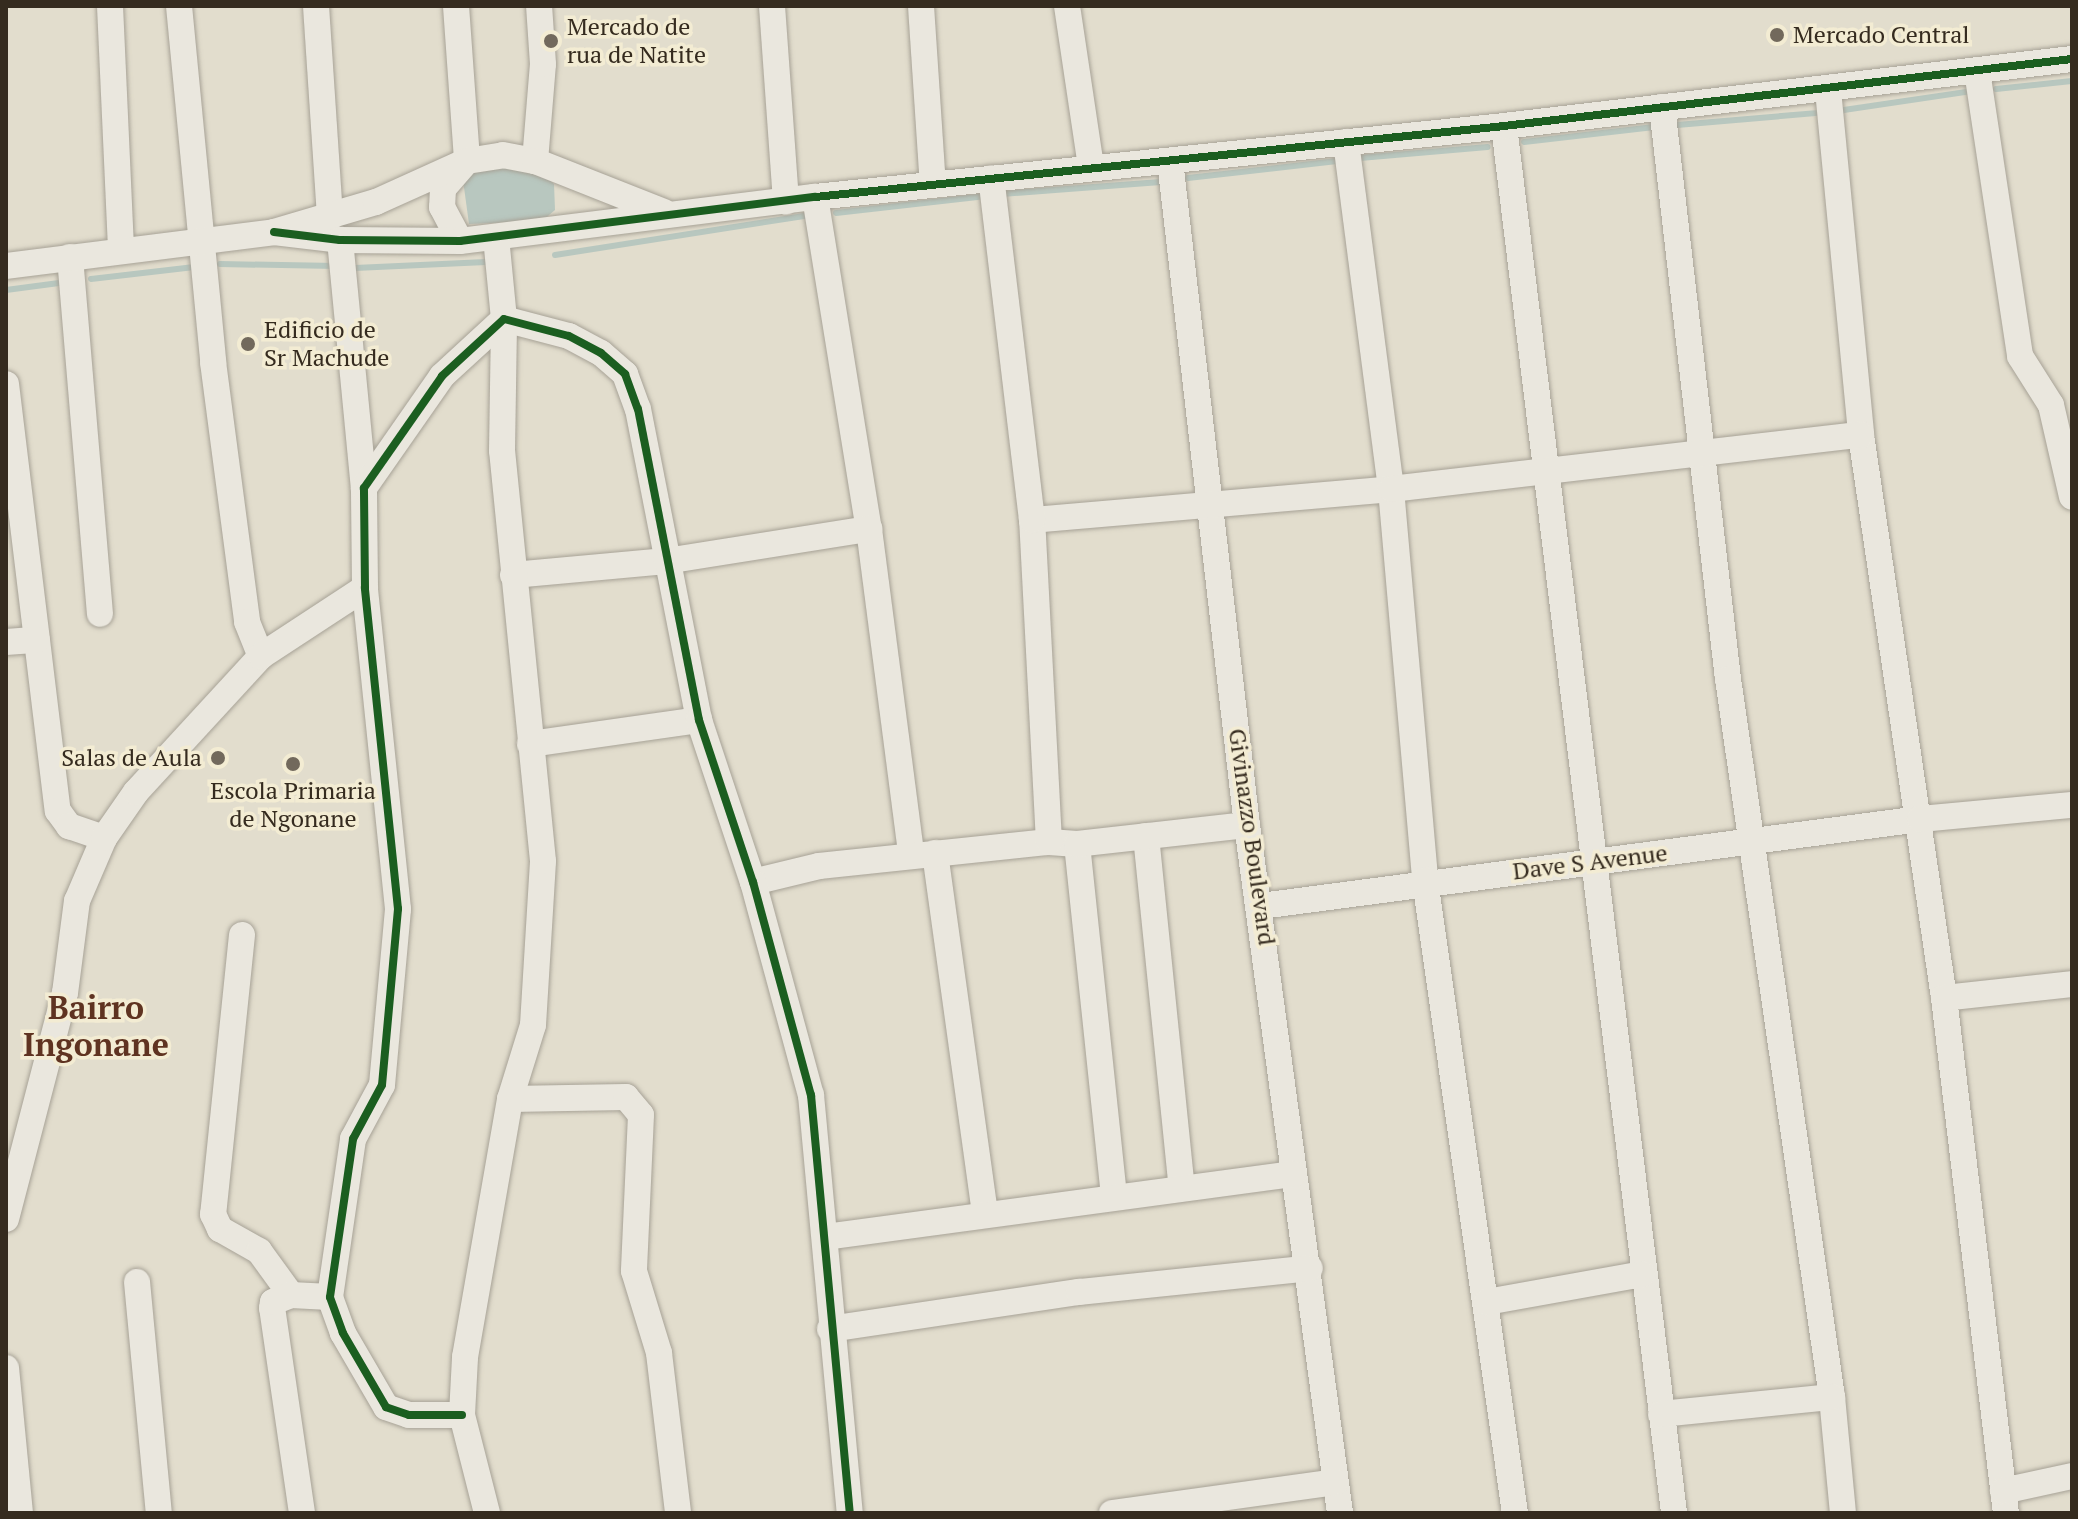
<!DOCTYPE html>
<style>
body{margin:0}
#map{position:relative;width:2078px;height:1519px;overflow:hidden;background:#e2ddcd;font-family:"PT Serif",serif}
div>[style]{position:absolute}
.water>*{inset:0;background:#b8c7bf}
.stream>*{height:6px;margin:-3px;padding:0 3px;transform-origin:3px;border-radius:3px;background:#b8c7bf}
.roads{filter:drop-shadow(0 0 2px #a7a296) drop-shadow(0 0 2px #a7a296)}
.minor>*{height:26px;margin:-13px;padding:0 13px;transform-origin:13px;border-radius:13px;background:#eae7de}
.cycleway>*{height:8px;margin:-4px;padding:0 4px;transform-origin:4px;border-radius:4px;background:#1b5e20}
.dots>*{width:22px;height:22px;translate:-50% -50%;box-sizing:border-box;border:4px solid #f3ecd3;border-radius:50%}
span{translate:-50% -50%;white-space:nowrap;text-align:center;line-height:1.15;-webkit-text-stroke:7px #f3ecd3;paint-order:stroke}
.poi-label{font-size:24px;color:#352b1f}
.left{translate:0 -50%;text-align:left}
.right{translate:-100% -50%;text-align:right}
.street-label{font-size:24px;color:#352b1f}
.district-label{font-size:32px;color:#5f3321;font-weight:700}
.frame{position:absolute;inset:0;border:8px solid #352b1f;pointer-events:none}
</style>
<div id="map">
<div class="water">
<i style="clip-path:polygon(494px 165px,544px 175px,554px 184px,555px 210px,542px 221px,469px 224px,463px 180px,469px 172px)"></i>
</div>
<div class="stream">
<i style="left:1996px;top:89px;width:76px;rotate:-6deg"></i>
<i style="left:1837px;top:111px;width:136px;rotate:-8.4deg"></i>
<i style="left:1677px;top:125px;width:142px;rotate:-4.9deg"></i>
<i style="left:1524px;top:142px;width:131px;rotate:-6.6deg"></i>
<i style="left:1360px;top:158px;width:128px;rotate:-4.9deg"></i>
<i style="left:1188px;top:178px;width:150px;rotate:-6.5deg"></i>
<i style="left:1001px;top:194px;width:160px;rotate:-4.3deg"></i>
<i style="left:836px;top:213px;width:151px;rotate:-6.5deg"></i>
<i style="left:555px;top:255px;width:257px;rotate:-8.9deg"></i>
<i style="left:220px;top:264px;width:117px;rotate:1deg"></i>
<i style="left:355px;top:268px;width:131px;rotate:-2.6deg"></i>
<i style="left:91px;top:279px;width:104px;rotate:-6.6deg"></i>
<i style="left:6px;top:290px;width:61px;rotate:-7.6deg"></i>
</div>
<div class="roads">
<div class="minor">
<i style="left:110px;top:6px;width:245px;rotate:87.4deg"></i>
<i style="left:179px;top:6px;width:358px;rotate:84.5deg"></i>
<i style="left:213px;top:362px;width:262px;rotate:82.5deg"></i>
<i style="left:247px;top:622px;width:37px;rotate:68deg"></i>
<i style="left:316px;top:6px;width:212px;rotate:86.2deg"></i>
<i style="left:456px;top:6px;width:155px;rotate:85.9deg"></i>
<i style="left:467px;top:161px;width:37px;rotate:131deg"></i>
<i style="left:443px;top:189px;width:18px;rotate:93deg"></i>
<i style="left:442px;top:207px;width:38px;rotate:62deg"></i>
<i style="left:772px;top:6px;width:196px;rotate:85.9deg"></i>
<i style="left:921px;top:6px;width:179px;rotate:86.2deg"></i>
<i style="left:1067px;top:6px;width:163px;rotate:81.5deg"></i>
<i style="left:1977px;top:71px;width:288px;rotate:81.4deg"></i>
<i style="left:2020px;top:356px;width:58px;rotate:57.7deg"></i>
<i style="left:2051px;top:405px;width:94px;rotate:77.1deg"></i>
<i style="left:1828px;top:90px;width:347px;rotate:84.5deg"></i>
<i style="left:1861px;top:435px;width:569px;rotate:81.61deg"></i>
<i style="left:1944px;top:998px;width:519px;rotate:83.14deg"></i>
<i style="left:1662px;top:107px;width:576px;rotate:83.42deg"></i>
<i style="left:1728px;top:679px;width:725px;rotate:81.76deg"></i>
<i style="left:1832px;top:1397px;width:117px;rotate:84.6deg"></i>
<i style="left:1504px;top:126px;width:1397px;rotate:83.01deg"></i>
<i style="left:1346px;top:142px;width:350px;rotate:82.6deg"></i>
<i style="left:1391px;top:489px;width:392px;rotate:85deg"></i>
<i style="left:1425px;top:880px;width:639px;rotate:81.91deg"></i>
<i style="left:535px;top:161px;width:97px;rotate:-85.3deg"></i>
<i style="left:543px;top:64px;width:58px;rotate:-93.9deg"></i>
<i style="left:1170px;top:161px;width:668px;rotate:83.39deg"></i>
<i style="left:1247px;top:825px;width:694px;rotate:82.3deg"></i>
<i style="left:815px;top:197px;width:336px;rotate:80.8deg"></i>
<i style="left:869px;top:529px;width:328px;rotate:82.6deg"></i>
<i style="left:274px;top:232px;width:66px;rotate:6.9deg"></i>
<i style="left:340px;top:240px;width:120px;rotate:0.5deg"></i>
<i style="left:460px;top:241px;width:358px;rotate:-7.1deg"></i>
<i style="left:815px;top:197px;width:693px;rotate:-5.88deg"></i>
<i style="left:1504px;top:126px;width:572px;rotate:-6.73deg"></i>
<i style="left:340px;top:240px;width:249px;rotate:84.5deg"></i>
<i style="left:70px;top:257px;width:358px;rotate:85.2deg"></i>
<i style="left:6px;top:266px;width:270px;rotate:-7.2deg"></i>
<i style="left:274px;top:232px;width:106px;rotate:-16.4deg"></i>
<i style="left:376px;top:202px;width:100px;rotate:-24.3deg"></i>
<i style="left:467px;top:161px;width:36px;rotate:-9deg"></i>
<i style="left:503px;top:155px;width:33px;rotate:11deg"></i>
<i style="left:535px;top:161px;width:139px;rotate:21.6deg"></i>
<i style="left:6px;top:384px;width:430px;rotate:83.1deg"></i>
<i style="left:58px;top:811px;width:19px;rotate:54deg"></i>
<i style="left:69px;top:826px;width:37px;rotate:19deg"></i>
<i style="left:1032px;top:520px;width:360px;rotate:-4.9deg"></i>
<i style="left:1391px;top:489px;width:473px;rotate:-6.6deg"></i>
<i style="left:513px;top:575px;width:154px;rotate:-5.2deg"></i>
<i style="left:666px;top:561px;width:206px;rotate:-9deg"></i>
<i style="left:6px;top:642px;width:31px;rotate:-4deg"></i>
<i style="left:530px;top:744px;width:171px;rotate:-8.1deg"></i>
<i style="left:1146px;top:836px;width:354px;rotate:84.2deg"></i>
<i style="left:1049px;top:842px;width:28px;rotate:4deg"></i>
<i style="left:1077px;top:844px;width:355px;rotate:84deg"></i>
<i style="left:1077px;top:844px;width:171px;rotate:-6.4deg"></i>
<i style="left:935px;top:853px;width:364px;rotate:82.1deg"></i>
<i style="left:753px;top:882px;width:68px;rotate:-13.6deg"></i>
<i style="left:819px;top:866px;width:231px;rotate:-6deg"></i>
<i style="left:1049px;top:842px;width:322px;rotate:-93deg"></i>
<i style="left:1032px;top:520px;width:344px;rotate:-96.8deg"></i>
<i style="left:1261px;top:906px;width:665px;rotate:-7.52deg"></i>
<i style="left:1920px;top:819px;width:153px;rotate:-5.3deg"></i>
<i style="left:242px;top:935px;width:281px;rotate:95.9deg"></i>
<i style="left:213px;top:1214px;width:17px;rotate:65deg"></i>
<i style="left:220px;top:1229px;width:45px;rotate:29.4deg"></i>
<i style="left:259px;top:1251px;width:54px;rotate:54deg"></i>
<i style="left:1944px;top:998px;width:129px;rotate:-6.2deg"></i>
<i style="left:510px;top:1099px;width:116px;rotate:-1deg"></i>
<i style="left:626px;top:1097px;width:23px;rotate:50deg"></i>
<i style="left:641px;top:1115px;width:156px;rotate:92.6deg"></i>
<i style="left:634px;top:1271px;width:86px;rotate:73deg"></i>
<i style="left:659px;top:1353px;width:161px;rotate:83.2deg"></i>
<i style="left:6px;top:1219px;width:234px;rotate:-75.4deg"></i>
<i style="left:65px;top:993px;width:93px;rotate:-82.6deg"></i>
<i style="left:77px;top:901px;width:69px;rotate:-66.8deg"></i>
<i style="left:104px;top:838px;width:56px;rotate:-55.2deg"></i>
<i style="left:136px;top:792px;width:185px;rotate:-47.4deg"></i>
<i style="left:261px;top:656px;width:124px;rotate:-33.2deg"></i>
<i style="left:826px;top:1237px;width:472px;rotate:-7.7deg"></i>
<i style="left:137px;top:1282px;width:232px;rotate:84.6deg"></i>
<i style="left:1487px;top:1302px;width:158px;rotate:-10.2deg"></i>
<i style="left:830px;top:1329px;width:252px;rotate:-8.5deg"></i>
<i style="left:1079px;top:1292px;width:232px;rotate:-5.9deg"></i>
<i style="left:6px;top:1368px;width:146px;rotate:84.5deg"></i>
<i style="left:1661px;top:1414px;width:172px;rotate:-5.7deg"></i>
<i style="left:462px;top:1415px;width:53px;rotate:180deg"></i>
<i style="left:409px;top:1415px;width:24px;rotate:-161deg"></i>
<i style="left:386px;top:1407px;width:86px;rotate:-120.2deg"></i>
<i style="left:343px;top:1333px;width:38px;rotate:-110deg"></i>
<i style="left:330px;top:1297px;width:160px;rotate:-81.7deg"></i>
<i style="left:353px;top:1139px;width:61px;rotate:-61.8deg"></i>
<i style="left:382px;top:1085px;width:177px;rotate:-84.8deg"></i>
<i style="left:398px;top:909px;width:323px;rotate:-95.9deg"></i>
<i style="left:365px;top:588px;width:100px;rotate:-90.6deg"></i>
<i style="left:364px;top:488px;width:136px;rotate:-55.1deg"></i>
<i style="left:442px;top:376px;width:84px;rotate:-42.6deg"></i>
<i style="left:504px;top:319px;width:67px;rotate:14.7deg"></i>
<i style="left:569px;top:336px;width:36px;rotate:28deg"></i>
<i style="left:601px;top:353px;width:32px;rotate:41deg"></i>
<i style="left:625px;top:374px;width:37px;rotate:70deg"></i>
<i style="left:638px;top:409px;width:317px;rotate:78.9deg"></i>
<i style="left:699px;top:720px;width:171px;rotate:71.6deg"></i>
<i style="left:753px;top:882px;width:221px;rotate:74.8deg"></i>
<i style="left:811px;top:1095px;width:420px;rotate:84.7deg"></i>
<i style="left:2003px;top:1491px;width:71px;rotate:-12.3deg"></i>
<i style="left:302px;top:1513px;width:207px;rotate:-98.3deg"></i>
<i style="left:272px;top:1308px;width:6px;rotate:-81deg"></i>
<i style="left:273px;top:1302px;width:19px;rotate:-21deg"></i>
<i style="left:291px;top:1295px;width:39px;rotate:3deg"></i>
<i style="left:487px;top:1513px;width:101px;rotate:-104.3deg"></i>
<i style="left:462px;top:1415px;width:58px;rotate:-87deg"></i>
<i style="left:465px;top:1357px;width:262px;rotate:-80.1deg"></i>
<i style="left:510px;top:1099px;width:77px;rotate:-72.7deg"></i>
<i style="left:533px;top:1025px;width:164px;rotate:-86.5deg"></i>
<i style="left:543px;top:861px;width:412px;rotate:-95.7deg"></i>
<i style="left:502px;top:451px;width:132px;rotate:-89.1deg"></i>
<i style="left:504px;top:319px;width:82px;rotate:-95.6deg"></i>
<i style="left:1112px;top:1513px;width:225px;rotate:-7.9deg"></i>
</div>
</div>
<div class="cycleway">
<i style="left:274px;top:232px;width:66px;rotate:6.9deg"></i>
<i style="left:340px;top:240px;width:120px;rotate:0.5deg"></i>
<i style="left:460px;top:241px;width:358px;rotate:-7.1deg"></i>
<i style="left:815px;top:197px;width:693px;rotate:-5.88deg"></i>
<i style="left:1504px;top:126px;width:572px;rotate:-6.73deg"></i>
<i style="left:462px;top:1415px;width:53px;rotate:180deg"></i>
<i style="left:409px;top:1415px;width:24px;rotate:-161deg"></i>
<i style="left:386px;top:1407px;width:86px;rotate:-120.2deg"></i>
<i style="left:343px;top:1333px;width:38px;rotate:-110deg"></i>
<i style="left:330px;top:1297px;width:160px;rotate:-81.7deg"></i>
<i style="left:353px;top:1139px;width:61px;rotate:-61.8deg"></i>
<i style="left:382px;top:1085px;width:177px;rotate:-84.8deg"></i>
<i style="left:398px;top:909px;width:323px;rotate:-95.9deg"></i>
<i style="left:365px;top:588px;width:100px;rotate:-90.6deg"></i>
<i style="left:364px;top:488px;width:136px;rotate:-55.1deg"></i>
<i style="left:442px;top:376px;width:84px;rotate:-42.6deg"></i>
<i style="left:504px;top:319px;width:67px;rotate:14.7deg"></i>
<i style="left:569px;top:336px;width:36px;rotate:28deg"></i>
<i style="left:601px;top:353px;width:32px;rotate:41deg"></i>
<i style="left:625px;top:374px;width:37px;rotate:70deg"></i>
<i style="left:638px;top:409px;width:317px;rotate:78.9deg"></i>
<i style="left:699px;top:720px;width:171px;rotate:71.6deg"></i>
<i style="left:753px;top:882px;width:221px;rotate:74.8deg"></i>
<i style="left:811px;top:1095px;width:420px;rotate:84.7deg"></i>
</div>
<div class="dots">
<i style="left:1777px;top:35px;background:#72695c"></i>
<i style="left:551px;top:41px;background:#72695c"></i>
<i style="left:248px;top:344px;background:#72695c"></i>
<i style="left:218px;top:758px;background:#72695c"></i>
<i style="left:293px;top:764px;background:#72695c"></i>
</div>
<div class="poi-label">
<span class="left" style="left:567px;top:41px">Mercado de<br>rua de Natite</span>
<span class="left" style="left:1793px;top:35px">Mercado Central</span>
<span class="left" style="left:264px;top:344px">Edificio de<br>Sr Machude</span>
<span class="right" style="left:202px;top:758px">Salas de Aula</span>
<span style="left:293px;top:805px">Escola Primaria<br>de Ngonane</span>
</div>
<div class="street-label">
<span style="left:1252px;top:837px;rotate:82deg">Givinazzo Boulevard</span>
<span style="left:1590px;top:862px;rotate:-7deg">Dave S Avenue</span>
</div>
<div class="district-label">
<span style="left:96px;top:1026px">Bairro<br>Ingonane</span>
</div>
<div class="frame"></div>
</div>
